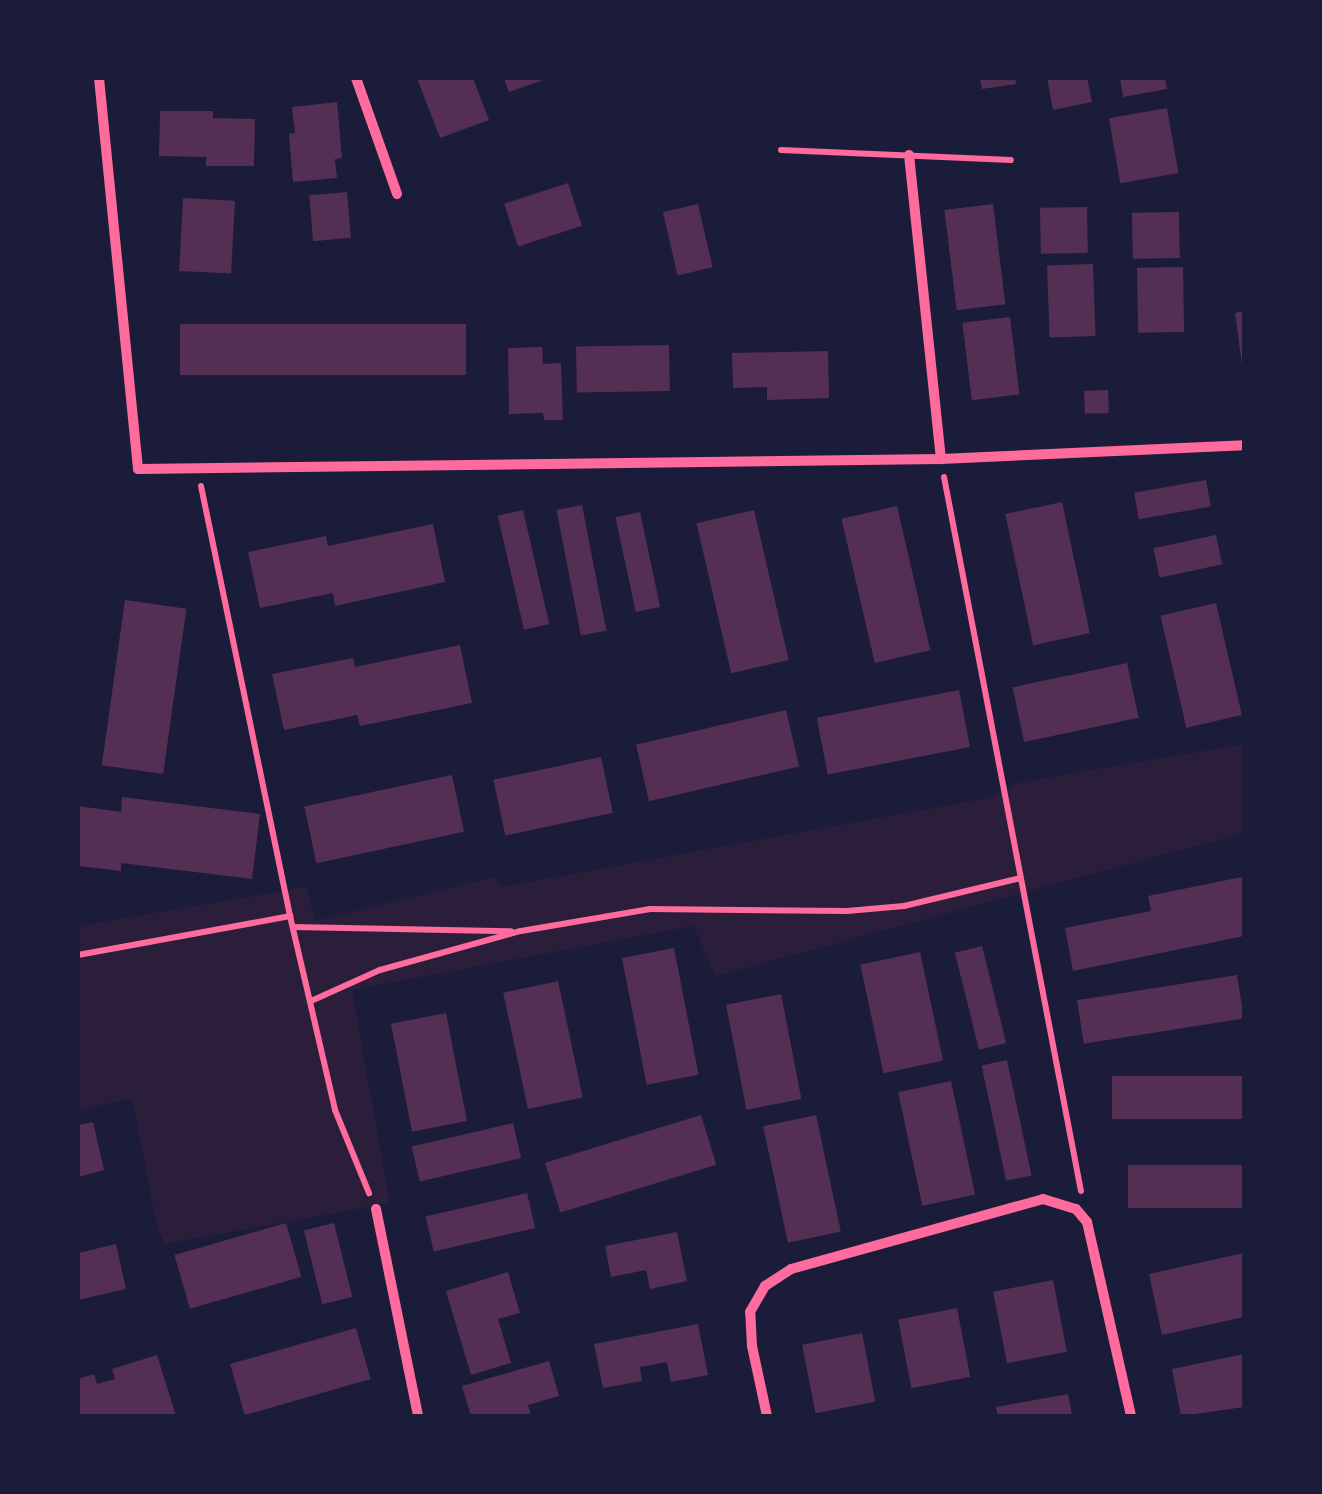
<!DOCTYPE html>
<style>
body{margin:0}
#map{position:relative;width:1322px;height:1494px;overflow:hidden;background:#1b1b3a;font-family:"Source Sans 3",sans-serif}
div>[style]{position:absolute}
.green>*{inset:0;background:#2a1e3b}
.building>*{inset:0;background:#542f53;transform-origin:0 0}
.path>*{height:6px;margin:-3px;padding:0 3px;transform-origin:3px;border-radius:3px;background:#ff6b9d}
.service>*{height:6px;margin:-3px;padding:0 3px;transform-origin:3px;border-radius:3px;background:#ff6b9d}
.minor>*{height:10px;margin:-5px;padding:0 5px;transform-origin:5px;border-radius:5px;background:#ff6b9d}
span{translate:-50% -50%;white-space:nowrap;text-align:center;line-height:1.15;-webkit-text-stroke:9px #1b1b3a;paint-order:stroke}
.frame{position:absolute;inset:0;border:80px solid #1b1b3a;pointer-events:none}
</style>
<div id="map">
<div class="green">
<i style="clip-path:polygon(1244px 744px,1244px 833px,716px 976px,693px 926px,352px 990px,390px 1203px,165px 1244px,157px 1228px,132px 1098px,78px 1110px,78px 926px,306px 887px,315px 921px,497px 876px,501px 887px,987px 798px,1021px 782px)"></i>
</div>
<div class="building">
<i style="clip-path:polygon(417px 78px,473px 78px,489px 120px,440px 138px)"></i>
<i style="clip-path:polygon(504px 78px,549px 78px,509px 92px)"></i>
<i style="clip-path:polygon(980px 78px,1015px 78px,1016px 84px,982px 89px)"></i>
<i style="clip-path:polygon(1047px 78px,1087px 78px,1092px 102px,1053px 110px)"></i>
<i style="clip-path:polygon(1120px 78px,1165px 78px,1167px 89px,1123px 97px)"></i>
<i style="clip-path:polygon(337px 102px,342px 158px,335px 159px,337px 178px,293px 182px,289px 134px,295px 133px,292px 107px)"></i>
<i style="left:1167px;top:108px;width:66px;height:59px;rotate:80deg"></i>
<i style="clip-path:polygon(160px 111px,213px 111px,213px 118px,255px 119px,254px 166px,206px 166px,206px 157px,159px 156px)"></i>
<i style="left:568px;top:183px;width:45px;height:67px;rotate:72deg"></i>
<i style="left:347px;top:192px;width:46px;height:38px;rotate:85deg"></i>
<i style="left:183px;top:198px;width:52px;height:73px;rotate:3deg"></i>
<i style="left:698px;top:204px;width:65px;height:36px;rotate:77deg"></i>
<i style="left:993px;top:204px;width:101px;height:49px;rotate:83deg"></i>
<i style="left:1087px;top:207px;width:46px;height:47px;rotate:89deg"></i>
<i style="left:1179px;top:212px;width:46px;height:47px;rotate:89deg"></i>
<i style="left:1093px;top:264px;width:72px;height:46px;rotate:88deg"></i>
<i style="left:1183px;top:267px;width:65px;height:46px;rotate:89deg"></i>
<i style="clip-path:polygon(1244px 311px,1244px 364px,1242px 365px,1235px 313px)"></i>
<i style="left:1010px;top:317px;width:78px;height:48px;rotate:83deg"></i>
<i style="left:180px;top:324px;width:286px;height:51px"></i>
<i style="left:669px;top:345px;width:46px;height:93px;rotate:89deg"></i>
<i style="clip-path:polygon(542px 347px,543px 364px,561px 363px,563px 420px,544px 420px,543px 413px,509px 414px,508px 348px)"></i>
<i style="clip-path:polygon(828px 351px,829px 398px,767px 400px,767px 387px,733px 388px,732px 353px)"></i>
<i style="left:1108px;top:390px;width:23px;height:24px;rotate:88deg"></i>
<i style="left:1206px;top:480px;width:27px;height:73px;rotate:80deg"></i>
<i style="left:1062px;top:502px;width:134px;height:58px;rotate:78deg"></i>
<i style="left:582px;top:505px;width:128px;height:26px;rotate:79deg"></i>
<i style="left:897px;top:506px;width:148px;height:57px;rotate:77deg"></i>
<i style="left:523px;top:510px;width:117px;height:26px;rotate:77deg"></i>
<i style="left:754px;top:510px;width:154px;height:59px;rotate:77deg"></i>
<i style="left:640px;top:512px;width:97px;height:25px;rotate:78deg"></i>
<i style="clip-path:polygon(433px 524px,445px 582px,335px 606px,333px 593px,260px 608px,248px 552px,326px 536px,328px 546px)"></i>
<i style="left:1216px;top:535px;width:30px;height:64px;rotate:78deg"></i>
<i style="left:125px;top:600px;width:62px;height:167px;rotate:8deg"></i>
<i style="left:1216px;top:603px;width:115px;height:57px;rotate:77deg"></i>
<i style="clip-path:polygon(460px 645px,472px 703px,360px 726px,357px 715px,284px 730px,272px 674px,353px 658px,355px 667px)"></i>
<i style="left:1127px;top:663px;width:56px;height:117px;rotate:78deg"></i>
<i style="left:959px;top:690px;width:58px;height:145px;rotate:79deg"></i>
<i style="left:786px;top:710px;width:58px;height:154px;rotate:77deg"></i>
<i style="left:601px;top:757px;width:57px;height:110px;rotate:78deg"></i>
<i style="left:452px;top:775px;width:58px;height:151px;rotate:78deg"></i>
<i style="clip-path:polygon(122px 797px,260px 814px,252px 879px,121px 863px,121px 871px,78px 866px,78px 806px,121px 812px)"></i>
<i style="clip-path:polygon(1242px 877px,1244px 936px,1073px 971px,1065px 928px,1151px 911px,1148px 896px)"></i>
<i style="left:982px;top:946px;width:100px;height:28px;rotate:76deg"></i>
<i style="left:674px;top:948px;width:129px;height:53px;rotate:79deg"></i>
<i style="left:920px;top:952px;width:111px;height:61px;rotate:78deg"></i>
<i style="left:1237px;top:975px;width:44px;height:162px;rotate:81deg"></i>
<i style="left:558px;top:981px;width:119px;height:56px;rotate:78deg"></i>
<i style="left:781px;top:994px;width:107px;height:56px;rotate:79deg"></i>
<i style="left:446px;top:1013px;width:110px;height:56px;rotate:79deg"></i>
<i style="left:1007px;top:1060px;width:118px;height:26px;rotate:78deg"></i>
<i style="left:1244px;top:1076px;width:43px;height:132px;rotate:90deg"></i>
<i style="left:951px;top:1081px;width:116px;height:54px;rotate:78deg"></i>
<i style="left:701px;top:1115px;width:52px;height:163px;rotate:73deg"></i>
<i style="left:816px;top:1115px;width:119px;height:54px;rotate:78deg"></i>
<i style="clip-path:polygon(93px 1122px,104px 1170px,78px 1177px,78px 1125px)"></i>
<i style="left:513px;top:1123px;width:36px;height:104px;rotate:77deg"></i>
<i style="left:1244px;top:1165px;width:43px;height:116px;rotate:90deg"></i>
<i style="left:527px;top:1193px;width:36px;height:104px;rotate:77deg"></i>
<i style="left:286px;top:1223px;width:56px;height:116px;rotate:74deg"></i>
<i style="left:334px;top:1223px;width:76px;height:31px;rotate:76deg"></i>
<i style="clip-path:polygon(677px 1232px,687px 1281px,650px 1289px,646px 1270px,611px 1277px,605px 1246px)"></i>
<i style="clip-path:polygon(116px 1244px,126px 1289px,78px 1300px,78px 1253px)"></i>
<i style="clip-path:polygon(1244px 1253px,1244px 1317px,1162px 1335px,1149px 1274px)"></i>
<i style="clip-path:polygon(508px 1272px,520px 1313px,498px 1319px,511px 1363px,471px 1375px,446px 1291px)"></i>
<i style="left:1053px;top:1280px;width:73px;height:61px;rotate:79deg"></i>
<i style="left:957px;top:1308px;width:70px;height:60px;rotate:79deg"></i>
<i style="clip-path:polygon(698px 1324px,708px 1375px,671px 1382px,667px 1362px,640px 1367px,642px 1381px,603px 1388px,594px 1344px)"></i>
<i style="left:356px;top:1328px;width:53px;height:131px;rotate:74deg"></i>
<i style="left:862px;top:1333px;width:70px;height:61px;rotate:79deg"></i>
<i style="clip-path:polygon(1244px 1354px,1244px 1407px,1181px 1416px,1172px 1369px)"></i>
<i style="clip-path:polygon(157px 1355px,176px 1416px,78px 1416px,78px 1379px,94px 1374px,97px 1384px,115px 1379px,112px 1369px)"></i>
<i style="clip-path:polygon(549px 1361px,559px 1396px,528px 1405px,531px 1416px,471px 1416px,462px 1386px)"></i>
<i style="clip-path:polygon(1068px 1394px,1072px 1416px,998px 1416px,996px 1407px)"></i>
</div>
<div class="path">
<i style="left:944px;top:477px;width:727px;rotate:79.14deg"></i>
<i style="left:201px;top:486px;width:439px;rotate:78.3deg"></i>
<i style="left:290px;top:916px;width:199px;rotate:76.9deg"></i>
<i style="left:335px;top:1110px;width:90px;rotate:67.7deg"></i>
<i style="left:293px;top:927px;width:218px;rotate:1.1deg"></i>
<i style="left:78px;top:955px;width:216px;rotate:-10.4deg"></i>
<i style="left:311px;top:1001px;width:76px;rotate:-24.2deg"></i>
<i style="left:380px;top:970px;width:146px;rotate:-15.5deg"></i>
<i style="left:521px;top:931px;width:131px;rotate:-9.7deg"></i>
<i style="left:650px;top:909px;width:197px;rotate:0.6deg"></i>
<i style="left:847px;top:911px;width:57px;rotate:-5deg"></i>
<i style="left:904px;top:906px;width:120px;rotate:-13.5deg"></i>
</div>
<div class="service">
<i style="left:781px;top:150px;width:230px;rotate:2.5deg"></i>
</div>
<div class="minor">
<i style="left:99px;top:78px;width:393px;rotate:84.3deg"></i>
<i style="left:138px;top:469px;width:803px;rotate:-0.71deg"></i>
<i style="left:941px;top:459px;width:303px;rotate:-2.6deg"></i>
<i style="left:356px;top:78px;width:123px;rotate:70.5deg"></i>
<i style="left:909px;top:155px;width:306px;rotate:84deg"></i>
<i style="left:376px;top:1209px;width:211px;rotate:78.5deg"></i>
<i style="left:767px;top:1416px;width:72px;rotate:-102.1deg"></i>
<i style="left:752px;top:1346px;width:34px;rotate:-93deg"></i>
<i style="left:750px;top:1312px;width:30px;rotate:-60deg"></i>
<i style="left:765px;top:1286px;width:31px;rotate:-33deg"></i>
<i style="left:791px;top:1269px;width:262px;rotate:-15.5deg"></i>
<i style="left:1043px;top:1199px;width:34px;rotate:17deg"></i>
<i style="left:1076px;top:1209px;width:17px;rotate:50deg"></i>
<i style="left:1087px;top:1222px;width:199px;rotate:77.2deg"></i>
</div>
<div class="frame"></div>
</div>
